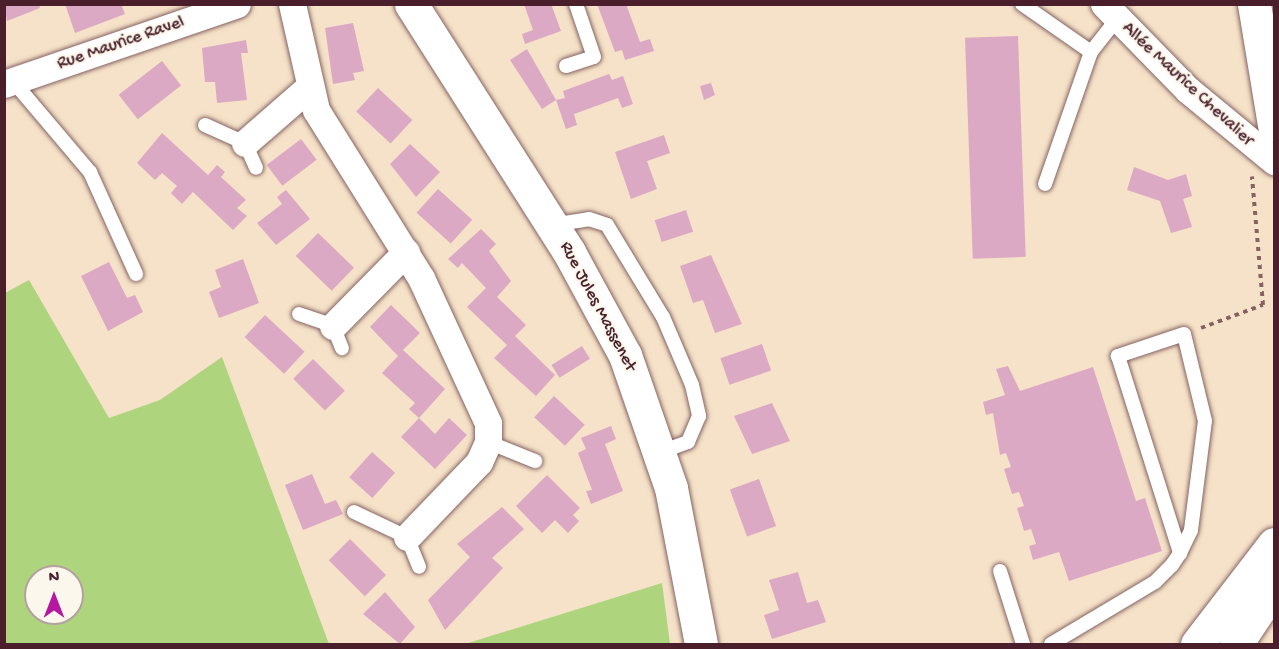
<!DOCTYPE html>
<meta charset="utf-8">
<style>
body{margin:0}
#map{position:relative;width:1279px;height:649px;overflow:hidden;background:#f5e2c8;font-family:"Gochi Hand",sans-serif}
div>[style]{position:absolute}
.green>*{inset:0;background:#aed47e}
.building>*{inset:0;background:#dca9c4;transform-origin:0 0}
.path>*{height:4px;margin-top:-2px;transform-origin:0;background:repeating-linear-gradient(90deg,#866362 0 4.5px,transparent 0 9px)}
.roads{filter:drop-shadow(0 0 2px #866362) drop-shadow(0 0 2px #866362)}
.lane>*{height:14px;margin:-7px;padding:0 7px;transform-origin:7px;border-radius:7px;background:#fff}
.street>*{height:27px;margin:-13.5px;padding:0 13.5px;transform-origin:13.5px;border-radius:13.5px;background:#fff}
.secondary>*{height:33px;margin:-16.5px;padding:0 16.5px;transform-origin:16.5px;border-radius:16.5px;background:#fff}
span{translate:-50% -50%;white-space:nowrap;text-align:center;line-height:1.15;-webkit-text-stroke:4.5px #fbf7ec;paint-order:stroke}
.street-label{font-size:18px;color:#4a1f2b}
.frame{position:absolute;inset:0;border:6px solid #4a1f2b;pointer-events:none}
.north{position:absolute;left:24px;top:565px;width:60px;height:60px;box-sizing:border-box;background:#fbf7ec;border:2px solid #b4a19f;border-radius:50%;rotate:0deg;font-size:16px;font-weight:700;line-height:24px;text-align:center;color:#4a1f2b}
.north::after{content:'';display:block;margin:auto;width:21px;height:27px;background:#b5179e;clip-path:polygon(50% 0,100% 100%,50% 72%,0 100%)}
</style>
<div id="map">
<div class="green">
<i style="clip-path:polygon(evenodd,29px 280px,109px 418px,160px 400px,222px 357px,329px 644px,5px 644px,5px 293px,29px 280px,36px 577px,72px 577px,72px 613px,36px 613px,36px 577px)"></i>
<i style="clip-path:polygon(662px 583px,670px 644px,465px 644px)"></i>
</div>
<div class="building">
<i style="clip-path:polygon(4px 4px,39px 4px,40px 8px,7px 21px)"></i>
<i style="clip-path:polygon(65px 4px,121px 4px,125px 14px,75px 33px)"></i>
<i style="clip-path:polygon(524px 4px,551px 4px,561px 31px,525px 44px,522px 34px,533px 30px)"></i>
<i style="clip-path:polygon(597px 4px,626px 4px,640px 42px,650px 39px,654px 51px,625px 60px,622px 50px,615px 52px)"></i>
<i style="clip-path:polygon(353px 23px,364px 71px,353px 73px,355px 80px,333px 84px,325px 28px)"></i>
<i style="left:1018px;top:36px;width:221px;height:53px;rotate:88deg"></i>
<i style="clip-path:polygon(246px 40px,248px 53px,241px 53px,247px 100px,217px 103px,215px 82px,205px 82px,202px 48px)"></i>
<i style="clip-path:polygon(527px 49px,556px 100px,542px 109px,510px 60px)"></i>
<i style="left:162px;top:61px;width:31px;height:55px;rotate:52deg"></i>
<i style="clip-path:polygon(609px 74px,612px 80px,623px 76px,633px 104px,622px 108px,618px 98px,574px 114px,577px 125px,566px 129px,556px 100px,565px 98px,563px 91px)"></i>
<i style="clip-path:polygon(711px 83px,715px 95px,704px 100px,700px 86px)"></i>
<i style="left:378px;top:88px;width:47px;height:32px;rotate:43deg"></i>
<i style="clip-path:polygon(162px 133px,208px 175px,217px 165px,225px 172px,221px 177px,246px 200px,237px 208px,247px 216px,233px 230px,193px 192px,182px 204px,171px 193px,177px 186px,162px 173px,155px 180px,137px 163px)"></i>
<i style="clip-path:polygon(664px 135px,670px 153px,647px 161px,657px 189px,631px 199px,615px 152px)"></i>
<i style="left:301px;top:139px;width:26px;height:43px;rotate:53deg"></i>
<i style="clip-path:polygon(410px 144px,440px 172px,416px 197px,390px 164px)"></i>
<i style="clip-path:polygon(1134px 167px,1168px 180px,1186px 174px,1192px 196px,1183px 199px,1192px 227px,1171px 233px,1160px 201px,1127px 190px)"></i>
<i style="left:438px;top:189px;width:46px;height:32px;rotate:42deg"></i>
<i style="clip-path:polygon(286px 190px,310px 219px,276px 245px,257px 223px,282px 204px,277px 197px)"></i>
<i style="left:686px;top:210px;width:23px;height:33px;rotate:72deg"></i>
<i style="clip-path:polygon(481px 229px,496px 244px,489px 251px,511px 281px,497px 297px,526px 325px,515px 336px,555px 375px,536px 396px,494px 358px,507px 345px,467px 307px,486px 288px,462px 263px,458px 268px,448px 259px)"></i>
<i style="left:318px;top:233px;width:50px;height:32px;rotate:44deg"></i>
<i style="clip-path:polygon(711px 255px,742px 324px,715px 333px,703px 300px,693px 303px,680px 266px)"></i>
<i style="clip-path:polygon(243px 259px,259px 303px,219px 318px,209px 292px,221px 287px,215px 270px)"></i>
<i style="clip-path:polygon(109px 262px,127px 298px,135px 295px,143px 312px,108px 331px,81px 276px)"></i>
<i style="clip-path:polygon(391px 305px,420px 333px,403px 350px,445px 389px,419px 418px,409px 409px,415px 403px,382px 373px,398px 356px,370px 327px)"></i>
<i style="left:265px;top:315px;width:54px;height:30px;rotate:43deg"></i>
<i style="left:762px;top:344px;width:28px;height:44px;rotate:71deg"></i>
<i style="left:582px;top:346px;width:15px;height:36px;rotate:58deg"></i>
<i style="left:313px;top:359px;width:45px;height:28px;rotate:45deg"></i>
<i style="clip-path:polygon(1008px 366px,1020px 391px,1093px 367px,1136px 501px,1145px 498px,1162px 551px,1069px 581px,1059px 552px,1033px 560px,1029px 546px,1036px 544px,1031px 529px,1024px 531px,1017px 508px,1024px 506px,1019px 492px,1012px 494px,1004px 469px,1011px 467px,1006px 453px,1000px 455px,993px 413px,986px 415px,983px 402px,1005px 395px,996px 369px)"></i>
<i style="left:554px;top:396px;width:42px;height:29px;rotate:43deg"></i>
<i style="clip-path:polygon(772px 403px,790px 441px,752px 454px,734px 416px)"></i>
<i style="clip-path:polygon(419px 418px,435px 434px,449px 418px,467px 435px,435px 469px,401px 437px)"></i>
<i style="clip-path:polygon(611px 426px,616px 439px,605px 444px,623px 491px,591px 504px,586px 491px,592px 490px,578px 453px,586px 449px,581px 438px)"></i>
<i style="left:372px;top:452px;width:31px;height:34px;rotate:42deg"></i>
<i style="clip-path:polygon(312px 474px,325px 504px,336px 500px,343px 514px,303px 530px,285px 485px)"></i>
<i style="clip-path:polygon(547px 475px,580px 508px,573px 515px,579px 521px,568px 533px,555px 520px,542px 533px,516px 506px)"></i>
<i style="left:759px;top:479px;width:50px;height:31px;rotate:70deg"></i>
<i style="clip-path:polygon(502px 507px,524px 529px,492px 558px,503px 568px,445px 630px,428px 600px,470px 557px,457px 544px)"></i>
<i style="left:350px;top:539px;width:51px;height:30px;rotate:45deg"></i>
<i style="clip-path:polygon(798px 572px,807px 603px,818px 600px,826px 622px,772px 639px,764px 615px,779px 610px,769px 580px)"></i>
<i style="clip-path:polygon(385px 592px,415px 627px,400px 644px,363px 614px)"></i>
</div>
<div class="path">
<i style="left:1201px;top:328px;width:66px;rotate:-20.4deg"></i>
<i style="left:1263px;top:305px;width:129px;rotate:-94.9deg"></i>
</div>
<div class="roads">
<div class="lane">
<i style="left:1022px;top:4px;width:84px;rotate:34.8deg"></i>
<i style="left:566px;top:66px;width:29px;rotate:-18deg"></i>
<i style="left:594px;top:57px;width:56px;rotate:-108.8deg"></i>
<i style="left:13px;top:81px;width:119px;rotate:49.8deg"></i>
<i style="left:90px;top:172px;width:112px;rotate:65.7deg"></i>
<i style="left:205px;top:125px;width:44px;rotate:24.2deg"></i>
<i style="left:245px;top:143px;width:27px;rotate:66deg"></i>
<i style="left:1045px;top:184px;width:140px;rotate:-70.8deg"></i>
<i style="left:1091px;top:52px;width:42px;rotate:-51.8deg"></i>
<i style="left:552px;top:225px;width:37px;rotate:-9deg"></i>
<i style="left:589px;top:219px;width:19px;rotate:18deg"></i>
<i style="left:607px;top:225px;width:108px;rotate:58.7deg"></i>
<i style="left:663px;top:317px;width:74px;rotate:66.9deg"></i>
<i style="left:692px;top:385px;width:32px;rotate:77deg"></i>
<i style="left:699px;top:416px;width:28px;rotate:113deg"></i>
<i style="left:688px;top:442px;width:29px;rotate:160deg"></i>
<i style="left:299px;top:314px;width:36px;rotate:19deg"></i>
<i style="left:333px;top:326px;width:24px;rotate:68deg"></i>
<i style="left:488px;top:442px;width:51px;rotate:22deg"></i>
<i style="left:354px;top:512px;width:59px;rotate:25.3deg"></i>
<i style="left:407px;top:537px;width:32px;rotate:68deg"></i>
<i style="left:1000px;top:571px;width:77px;rotate:72.5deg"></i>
<i style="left:1051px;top:644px;width:121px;rotate:-30.8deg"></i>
<i style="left:1155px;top:582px;width:24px;rotate:-45deg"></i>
<i style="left:1172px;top:565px;width:14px;rotate:-56deg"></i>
<i style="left:1180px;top:553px;width:25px;rotate:-64deg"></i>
<i style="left:1191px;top:530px;width:110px;rotate:-82.7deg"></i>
<i style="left:1205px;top:421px;width:89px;rotate:-103.6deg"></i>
<i style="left:1184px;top:334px;width:70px;rotate:161.6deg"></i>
<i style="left:1118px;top:356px;width:207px;rotate:72.5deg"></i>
</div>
<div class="street">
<i style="left:292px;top:4px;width:109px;rotate:77.2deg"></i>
<i style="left:316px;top:110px;width:198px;rotate:58deg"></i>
<i style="left:421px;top:278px;width:160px;rotate:65.2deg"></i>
<i style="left:488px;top:423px;width:19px;rotate:90deg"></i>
<i style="left:488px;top:442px;width:22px;rotate:114deg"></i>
<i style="left:479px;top:462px;width:104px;rotate:133.8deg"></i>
<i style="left:1104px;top:4px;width:120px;rotate:45.7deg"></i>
<i style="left:1188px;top:90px;width:112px;rotate:39.5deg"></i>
<i style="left:4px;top:84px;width:246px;rotate:-18.9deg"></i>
<i style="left:245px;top:143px;width:82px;rotate:-41.1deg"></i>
<i style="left:333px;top:326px;width:104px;rotate:-45.4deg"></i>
</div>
<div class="secondary">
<i style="left:411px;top:4px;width:294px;rotate:57.5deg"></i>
<i style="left:569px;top:252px;width:117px;rotate:61.5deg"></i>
<i style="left:625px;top:355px;width:141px;rotate:70.9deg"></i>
<i style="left:671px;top:488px;width:159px;rotate:79.1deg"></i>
<i style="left:1254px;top:4px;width:123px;rotate:80.6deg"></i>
<i style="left:1197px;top:644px;width:126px;rotate:-52.4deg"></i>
<i style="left:1236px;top:644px;width:69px;rotate:-56.3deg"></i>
</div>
</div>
<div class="street-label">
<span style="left:121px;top:44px;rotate:-19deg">Rue Maurice Ravel</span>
<span style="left:1187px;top:85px;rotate:43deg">Allée Maurice Chevalier</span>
<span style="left:597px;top:307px;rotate:62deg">Rue Jules Massenet</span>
</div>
<div class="frame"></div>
<div class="north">N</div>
</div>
